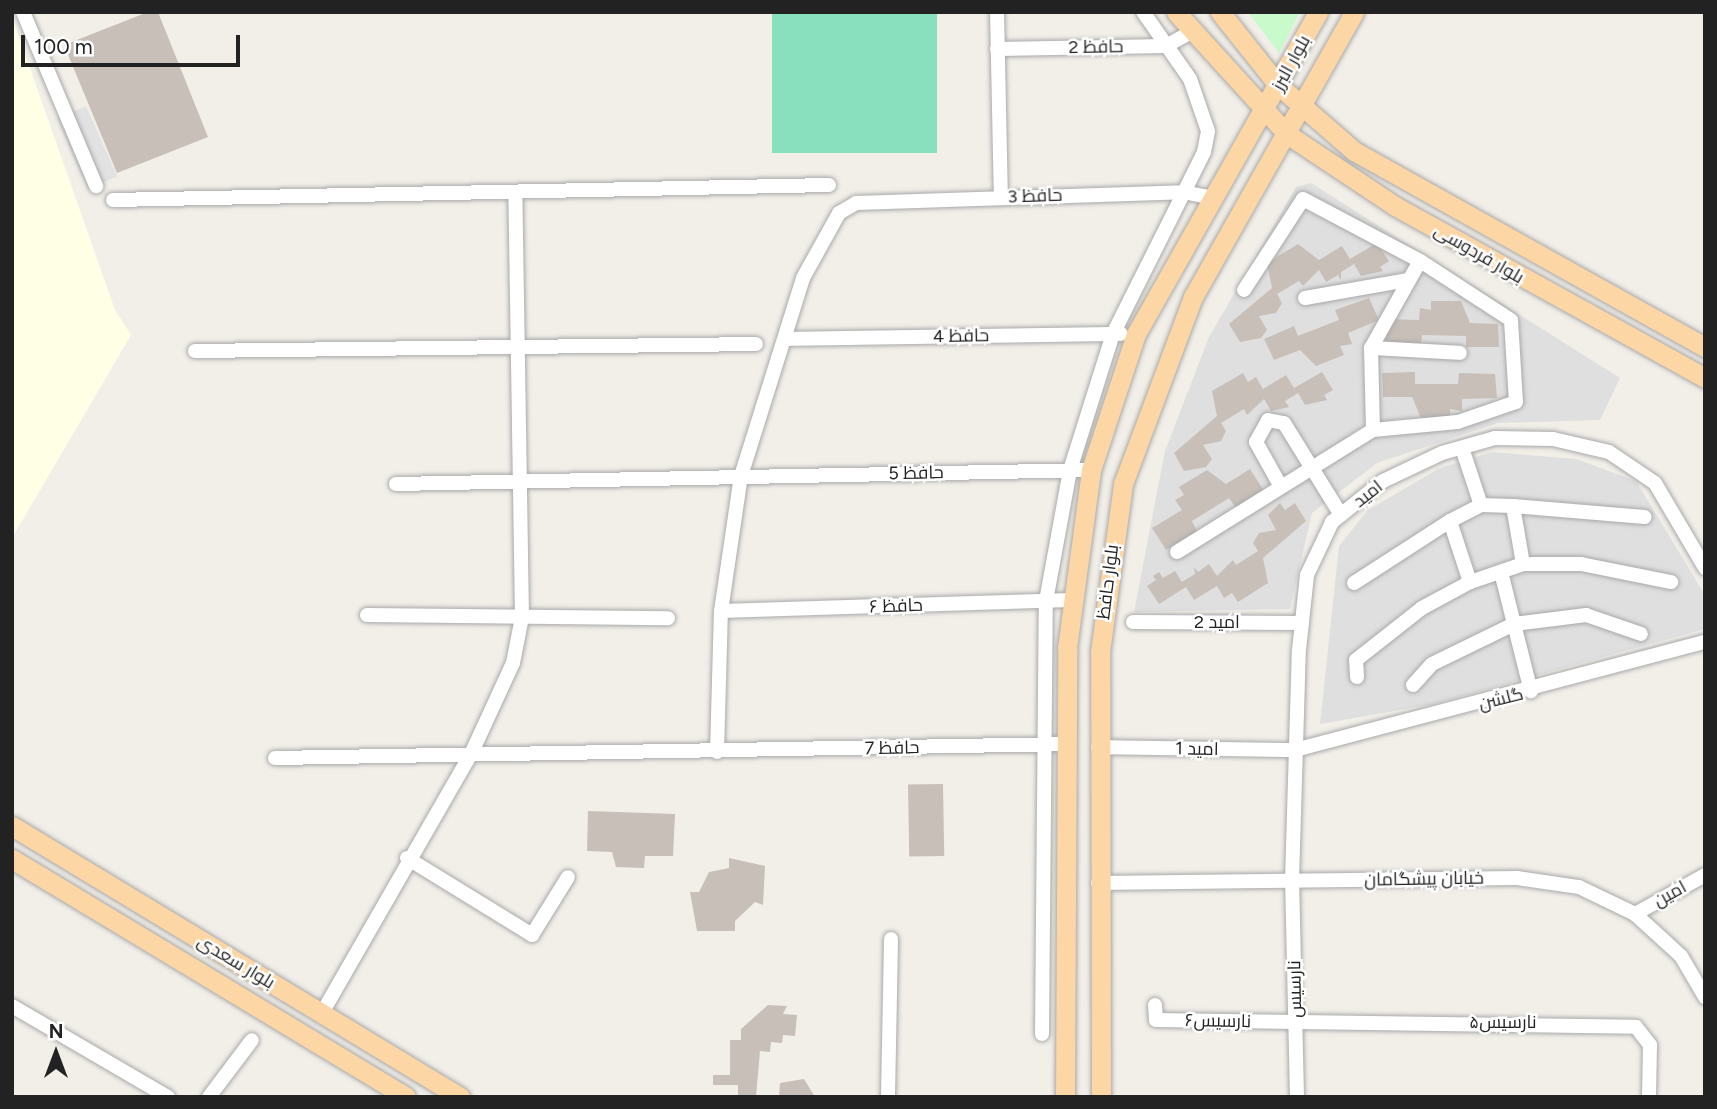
<!DOCTYPE html>
<meta charset="utf-8">
<style>
body{margin:0}
#map{position:relative;width:1717px;height:1109px;overflow:hidden;background:#f2efe9;font-family:Figtree,Cairo,sans-serif}
div>[style]{position:absolute}
.residential>*{inset:0;background:#e0dfdf}
.education>*{inset:0;background:#ffffe5}
.park>*{inset:0;background:#c8facc}
.pitch>*{inset:0;background:#88e0be;transform-origin:0 0}
.parking>*{inset:0;background:#e2e2e2;transform-origin:0 0}
.building>*{inset:0;background:#c7bfb8;transform-origin:0 0}
.roads{filter:drop-shadow(0 0 2px #a9a9a9) drop-shadow(0 0 2px #a9a9a9)}
.minor>*{height:14px;margin:-7px;padding:0 7px;transform-origin:7px;border-radius:7px;background:#fff}
.major>*{height:19px;margin:-9.5px;padding:0 9.5px;transform-origin:9.5px;border-radius:9.5px;background:#fcd6a4}
span{translate:-50% -50%;white-space:nowrap;text-align:center;line-height:1.15;-webkit-text-stroke:5px #fff;paint-order:stroke}
.street-label{font-size:18px;color:#222}
.frame{position:absolute;inset:0;border:14px solid #222;pointer-events:none}
.north{position:absolute;left:21px;top:1018px;width:70px;height:70px;-webkit-text-stroke:5px #fff;paint-order:stroke;rotate:0deg;font-size:19px;font-weight:700;line-height:28px;text-align:center;color:#222}
.north::after{content:'';display:block;margin:auto;width:24px;height:32px;background:#222;clip-path:polygon(50% 0,100% 100%,50% 72%,0 100%)}
.scale{position:absolute;left:21px;top:35px;width:219px;height:32px;box-sizing:border-box;border:4px solid #222;border-top:0;padding-left:9px;font-size:21px;line-height:24px;white-space:nowrap;color:#222;-webkit-text-stroke:5px #fff;paint-order:stroke}
</style>
<div id="map">
<div class="residential">
<i style="clip-path:polygon(1311px 183px,1620px 378px,1600px 420px,1498px 423px,1377px 463px,1312px 513px,1290px 609px,1134px 612px,1165px 451px,1209px 337px,1296px 187px)"></i>
<i style="clip-path:polygon(1492px 452px,1576px 459px,1636px 481px,1705px 595px,1705px 629px,1434px 704px,1320px 724px,1339px 546px,1368px 510px,1440px 468px)"></i>
</div>
<div class="education">
<i style="clip-path:polygon(12px 17px,115px 310px,131px 335px,12px 538px)"></i>
</div>
<div class="park">
<i style="clip-path:polygon(1248px 12px,1300px 12px,1279px 53px)"></i>
</div>
<div class="pitch">
<i style="left:772px;top:12px;width:165px;height:141px"></i>
</div>
<div class="parking">
<i style="left:86px;top:106px;width:77px;height:32px;rotate:66deg"></i>
</div>
<div class="building">
<i style="clip-path:polygon(148px 12px,158px 12px,208px 137px,117px 173px,64px 45px)"></i>
<i style="clip-path:polygon(1377px 243px,1389px 261px,1380px 267px,1383px 271px,1361px 276px,1354px 264px,1341px 272px,1341px 280px,1338px 275px,1326px 282px,1319px 270px,1303px 286px,1299px 281px,1277px 294px,1282px 303px,1276px 313px,1259px 316px,1267px 330px,1261px 338px,1240px 342px,1229px 324px,1272px 288px,1267px 263px,1298px 244px,1319px 260px,1342px 246px,1350px 259px)"></i>
<i style="clip-path:polygon(1369px 298px,1379px 320px,1348px 333px,1352px 344px,1340px 346px,1344px 355px,1316px 366px,1300px 350px,1274px 360px,1264px 339px,1294px 326px,1298px 336px,1339px 320px,1335px 310px)"></i>
<i style="clip-path:polygon(1431px 301px,1461px 301px,1470px 323px,1498px 324px,1499px 347px,1466px 347px,1466px 336px,1422px 335px,1421px 345px,1386px 343px,1385px 319px,1419px 320px,1420px 308px,1431px 310px)"></i>
<i style="clip-path:polygon(1322px 372px,1333px 390px,1324px 395px,1327px 400px,1305px 405px,1298px 393px,1285px 401px,1289px 407px,1271px 411px,1264px 399px,1247px 415px,1244px 409px,1221px 423px,1226px 431px,1221px 441px,1203px 445px,1212px 459px,1206px 467px,1184px 471px,1174px 453px,1217px 416px,1212px 391px,1243px 373px,1248px 382px,1256px 377px,1263px 389px,1286px 375px,1294px 388px)"></i>
<i style="clip-path:polygon(1415px 372px,1415px 384px,1458px 384px,1459px 373px,1495px 374px,1497px 398px,1462px 399px,1462px 411px,1450px 409px,1450px 418px,1421px 418px,1412px 397px,1383px 397px,1382px 373px)"></i>
<i style="clip-path:polygon(1250px 469px,1264px 491px,1236px 508px,1229px 498px,1192px 521px,1197px 531px,1166px 550px,1152px 528px,1182px 510px,1175px 500px,1184px 495px,1179px 487px,1207px 470px,1226px 484px)"></i>
<i style="clip-path:polygon(1280px 503px,1285px 510px,1295px 503px,1306px 521px,1263px 558px,1268px 583px,1238px 602px,1232px 593px,1224px 598px,1217px 586px,1194px 600px,1186px 587px,1159px 604px,1147px 586px,1156px 580px,1153px 576px,1159px 572px,1163px 578px,1175px 571px,1182px 582px,1195px 574px,1194px 567px,1198px 572px,1209px 564px,1217px 576px,1233px 560px,1236px 565px,1258px 551px,1253px 543px,1259px 533px,1276px 530px,1268px 515px)"></i>
<i style="left:943px;top:784px;width:72px;height:35px;rotate:89deg"></i>
<i style="clip-path:polygon(588px 811px,675px 814px,673px 856px,645px 856px,644px 868px,616px 867px,612px 852px,587px 851px)"></i>
<i style="clip-path:polygon(729px 858px,765px 866px,763px 905px,755px 902px,735px 921px,735px 931px,697px 931px,690px 892px,699px 892px,709px 872px,729px 868px)"></i>
<i style="clip-path:polygon(768px 1005px,787px 1006px,783px 1014px,797px 1015px,795px 1036px,783px 1035px,782px 1043px,771px 1042px,770px 1052px,760px 1051px,756px 1097px,738px 1097px,738px 1085px,713px 1085px,713px 1075px,730px 1075px,730px 1040px,741px 1040px,741px 1029px)"></i>
<i style="clip-path:polygon(804px 1079px,815px 1097px,779px 1097px,780px 1083px)"></i>
</div>
<div class="roads">
<div class="minor">
<i style="left:23px;top:12px;width:189px;rotate:67.2deg"></i>
<i style="left:997px;top:12px;width:185px;rotate:88.8deg"></i>
<i style="left:997px;top:49px;width:169px;rotate:-1deg"></i>
<i style="left:1166px;top:46px;width:29px;rotate:-29deg"></i>
<i style="left:113px;top:200px;width:716px;rotate:-1.2deg"></i>
<i style="left:1244px;top:290px;width:108px;rotate:-57deg"></i>
<i style="left:1303px;top:199px;width:132px;rotate:27.9deg"></i>
<i style="left:1305px;top:298px;width:105px;rotate:-9.9deg"></i>
<i style="left:787px;top:339px;width:334px;rotate:-0.9deg"></i>
<i style="left:1371px;top:348px;width:89px;rotate:3.2deg"></i>
<i style="left:195px;top:351px;width:561px;rotate:-0.71deg"></i>
<i style="left:1462px;top:448px;width:60px;rotate:71.6deg"></i>
<i style="left:396px;top:484px;width:695px;rotate:-1.15deg"></i>
<i style="left:1280px;top:485px;width:49px;rotate:-119.2deg"></i>
<i style="left:1256px;top:442px;width:25px;rotate:-61deg"></i>
<i style="left:1268px;top:420px;width:16px;rotate:11deg"></i>
<i style="left:1284px;top:423px;width:108px;rotate:58.2deg"></i>
<i style="left:1481px;top:505px;width:32px;rotate:2deg"></i>
<i style="left:1513px;top:506px;width:59px;rotate:80.2deg"></i>
<i style="left:1523px;top:564px;width:56px;rotate:161.2deg"></i>
<i style="left:1470px;top:582px;width:64px;rotate:-108.2deg"></i>
<i style="left:1450px;top:521px;width:35px;rotate:-27deg"></i>
<i style="left:1513px;top:506px;width:132px;rotate:4.8deg"></i>
<i style="left:1177px;top:552px;width:231px;rotate:-31.9deg"></i>
<i style="left:1373px;top:430px;width:85px;rotate:-5.4deg"></i>
<i style="left:1458px;top:422px;width:61px;rotate:-19deg"></i>
<i style="left:1516px;top:402px;width:82px;rotate:-93.5deg"></i>
<i style="left:1511px;top:320px;width:108px;rotate:-147deg"></i>
<i style="left:1420px;top:261px;width:100px;rotate:119.4deg"></i>
<i style="left:1371px;top:348px;width:82px;rotate:88.6deg"></i>
<i style="left:1523px;top:564px;width:58px"></i>
<i style="left:1581px;top:564px;width:92px;rotate:11.3deg"></i>
<i style="left:1501px;top:572px;width:123px;rotate:75.9deg"></i>
<i style="left:1354px;top:583px;width:114px;rotate:-32.9deg"></i>
<i style="left:721px;top:611px;width:350px;rotate:-1.8deg"></i>
<i style="left:367px;top:615px;width:301px;rotate:0.6deg"></i>
<i style="left:1133px;top:622px;width:169px;rotate:0.3deg"></i>
<i style="left:1357px;top:677px;width:17px;rotate:-93deg"></i>
<i style="left:1356px;top:660px;width:84px;rotate:-38.2deg"></i>
<i style="left:1422px;top:608px;width:55px;rotate:-28.4deg"></i>
<i style="left:1413px;top:685px;width:28px;rotate:-48deg"></i>
<i style="left:1432px;top:664px;width:91px;rotate:-26deg"></i>
<i style="left:1514px;top:624px;width:73px;rotate:-7.1deg"></i>
<i style="left:1586px;top:615px;width:58px;rotate:19.1deg"></i>
<i style="left:1098px;top:747px;width:197px;rotate:0.9deg"></i>
<i style="left:1295px;top:750px;width:424px;rotate:-14.8deg"></i>
<i style="left:717px;top:752px;width:141px;rotate:-88.4deg"></i>
<i style="left:721px;top:611px;width:136px;rotate:-81.6deg"></i>
<i style="left:741px;top:476px;width:207px;rotate:-72.6deg"></i>
<i style="left:803px;top:278px;width:74px;rotate:-61deg"></i>
<i style="left:839px;top:213px;width:20px;rotate:-30deg"></i>
<i style="left:856px;top:203px;width:327px;rotate:-1.9deg"></i>
<i style="left:1183px;top:192px;width:32px;rotate:11deg"></i>
<i style="left:275px;top:758px;width:792px;rotate:-1.01deg"></i>
<i style="left:407px;top:858px;width:147px;rotate:31.6deg"></i>
<i style="left:532px;top:935px;width:68px;rotate:-58.2deg"></i>
<i style="left:1098px;top:883px;width:419px;rotate:-0.7deg"></i>
<i style="left:1517px;top:878px;width:63px;rotate:8.3deg"></i>
<i style="left:1579px;top:887px;width:62px;rotate:25.7deg"></i>
<i style="left:1635px;top:914px;width:62px;rotate:42.4deg"></i>
<i style="left:1681px;top:956px;width:48px;rotate:59.7deg"></i>
<i style="left:1635px;top:914px;width:80px;rotate:-29.1deg"></i>
<i style="left:1155px;top:1005px;width:15px;rotate:86deg"></i>
<i style="left:1156px;top:1020px;width:480px;rotate:0.8deg"></i>
<i style="left:1636px;top:1027px;width:23px;rotate:52deg"></i>
<i style="left:1650px;top:1045px;width:52px;rotate:91.1deg"></i>
<i style="left:12px;top:1006px;width:181px;rotate:30.3deg"></i>
<i style="left:322px;top:1013px;width:301px;rotate:-60.1deg"></i>
<i style="left:472px;top:752px;width:98px;rotate:-65.3deg"></i>
<i style="left:513px;top:663px;width:47px;rotate:-78.9deg"></i>
<i style="left:522px;top:617px;width:425px;rotate:-90.9deg"></i>
<i style="left:1042px;top:1034px;width:433px;rotate:-89.5deg"></i>
<i style="left:1046px;top:601px;width:133px;rotate:-79.6deg"></i>
<i style="left:1070px;top:470px;width:143px;rotate:-72.5deg"></i>
<i style="left:1113px;top:334px;width:203px;rotate:-63.4deg"></i>
<i style="left:1204px;top:152px;width:21px;rotate:-79deg"></i>
<i style="left:1208px;top:131px;width:55px;rotate:-109.1deg"></i>
<i style="left:1190px;top:79px;width:82px;rotate:-125deg"></i>
<i style="left:209px;top:1097px;width:71px;rotate:-53deg"></i>
<i style="left:888px;top:1097px;width:158px;rotate:-88.9deg"></i>
<i style="left:1297px;top:1097px;width:216px;rotate:-91.3deg"></i>
<i style="left:1292px;top:881px;width:231px;rotate:-88.3deg"></i>
<i style="left:1299px;top:650px;width:75px;rotate:-83.9deg"></i>
<i style="left:1307px;top:575px;width:59px;rotate:-64.7deg"></i>
<i style="left:1332px;top:522px;width:65px;rotate:-38.8deg"></i>
<i style="left:1383px;top:481px;width:65px;rotate:-25.4deg"></i>
<i style="left:1442px;top:453px;width:55px;rotate:-15.8deg"></i>
<i style="left:1495px;top:438px;width:58px;rotate:1deg"></i>
<i style="left:1553px;top:439px;width:57px;rotate:13.1deg"></i>
<i style="left:1609px;top:452px;width:55px;rotate:34deg"></i>
<i style="left:1655px;top:483px;width:99px;rotate:59.5deg"></i>
</div>
<div class="major">
<i style="left:1176px;top:12px;width:165px;rotate:47.7deg"></i>
<i style="left:1287px;top:134px;width:130px;rotate:33.7deg"></i>
<i style="left:1395px;top:206px;width:355px;rotate:29deg"></i>
<i style="left:1220px;top:12px;width:93px;rotate:51.5deg"></i>
<i style="left:1278px;top:85px;width:101px;rotate:41deg"></i>
<i style="left:1354px;top:151px;width:402px;rotate:29.2deg"></i>
<i style="left:12px;top:826px;width:524px;rotate:31.17deg"></i>
<i style="left:12px;top:859px;width:460px;rotate:31.1deg"></i>
<i style="left:1065px;top:1097px;width:449px;rotate:-89.7deg"></i>
<i style="left:1067px;top:648px;width:180px;rotate:-82.3deg"></i>
<i style="left:1091px;top:470px;width:143px;rotate:-71.7deg"></i>
<i style="left:1136px;top:334px;width:370px;rotate:-60.5deg"></i>
<i style="left:1101px;top:1097px;width:445px;rotate:-90.1deg"></i>
<i style="left:1100px;top:652px;width:170px;rotate:-82.2deg"></i>
<i style="left:1123px;top:484px;width:200px;rotate:-69.5deg"></i>
<i style="left:1193px;top:297px;width:327px;rotate:-60.5deg"></i>
</div>
</div>
<div class="street-label">
<span style="left:1096px;top:47px;rotate:-1deg">حافظ 2</span>
<span style="left:1291px;top:63px;rotate:-61deg">بلوار البرز</span>
<span style="left:1035px;top:196px;rotate:-2deg">حافظ 3</span>
<span style="left:1479px;top:254px;rotate:30deg">بلوار فردوسی</span>
<span style="left:961px;top:336px;rotate:-1deg">حافظ 4</span>
<span style="left:916px;top:473px;rotate:-1deg">حافظ 5</span>
<span style="left:1368px;top:494px;rotate:-38deg">امید</span>
<span style="left:1108px;top:582px;rotate:-83deg">بلوار حافظ</span>
<span style="left:896px;top:606px;rotate:-2deg">حافظ ۶</span>
<span style="left:1217px;top:622px">امید 2</span>
<span style="left:1501px;top:699px;rotate:-14deg">گلشن</span>
<span style="left:892px;top:748px;rotate:-1deg">حافظ 7</span>
<span style="left:1197px;top:749px;rotate:1deg">امید 1</span>
<span style="left:1424px;top:879px;rotate:-1deg">خیابان پیشگامان</span>
<span style="left:1670px;top:894px;rotate:-29deg">امین</span>
<span style="left:236px;top:962px;rotate:31deg">بلوار سعدی</span>
<span style="left:1295px;top:989px;rotate:-91deg">نارسیس</span>
<span style="left:1218px;top:1021px;rotate:1deg">نارسیس۶</span>
<span style="left:1503px;top:1022px">نارسیس۵</span>
</div>
<div class="frame"></div>
<div class="north">N</div>
<div class="scale">100 m</div>
</div>
